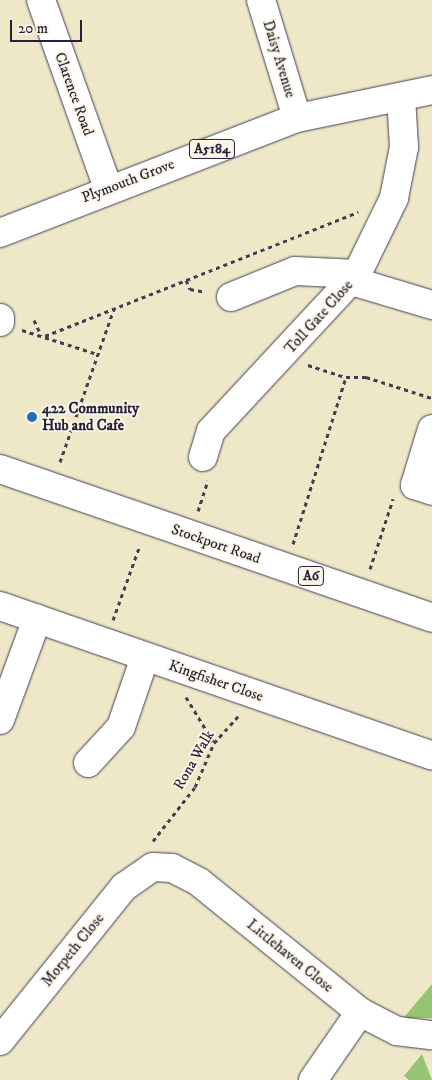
<!DOCTYPE html>
<style>
body{margin:0}
#map{position:relative;width:432px;height:1080px;overflow:hidden;background:#eee7c8;font-family:"IM FELL DW Pica",serif}
div>[style]{position:absolute}
.green>*{inset:0;background:#95c472}
.path>*{height:3px;margin-top:-1.5px;transform-origin:0;background:repeating-linear-gradient(90deg,#414050 0 4px,transparent 0 8px)}
.roads{filter:drop-shadow(0 0 1px #414050) drop-shadow(0 0 1px #414050)}
.minor>*{height:28px;margin:-14px;padding:0 14px;transform-origin:14px;border-radius:14px;background:#fff}
.major>*{height:28px;margin:-14px;padding:0 14px;transform-origin:14px;border-radius:14px;background:#fff}
.highway>*{height:28px;margin:-14px;padding:0 14px;transform-origin:14px;border-radius:14px;background:#fff}
.dots>*{width:14px;height:14px;translate:-50% -50%;box-sizing:border-box;border:2px solid #fcf5e5;border-radius:50%}
span{translate:-50% -50%;white-space:nowrap;text-align:center;line-height:1.15;-webkit-text-stroke:4px #fcf5e5;paint-order:stroke}
.shield-label span{padding:1px 4px;background:#fcf5e5;border:1px solid;border-radius:4px;-webkit-text-stroke-width:0}
.shield-label{font-size:14px;color:#22223b;font-weight:700}
.street-label{font-size:15px;color:#22223b}
.poi-label{font-size:15px;color:#22223b;font-weight:700}
.left{translate:0 -50%;text-align:left}
.scale{position:absolute;left:10px;top:20px;width:72px;height:22px;box-sizing:border-box;border:2px solid #22223b;border-top:0;padding-left:6px;font-size:15px;line-height:18px;white-space:nowrap;color:#22223b;-webkit-text-stroke:4px #fcf5e5;paint-order:stroke}
</style>
<div id="map">
<div class="green">
<i style="clip-path:polygon(432px 984px,432px 1018px,406px 1018px,405px 1016px)"></i>
<i style="clip-path:polygon(422px 1054px,432px 1080px,409px 1080px,404px 1076px)"></i>
</div>
<div class="path">
<i style="left:186px;top:280px;width:10px;rotate:66deg"></i>
<i style="left:190px;top:289px;width:16px;rotate:11deg"></i>
<i style="left:34px;top:320px;width:17px;rotate:65deg"></i>
<i style="left:22px;top:330px;width:79px;rotate:17.7deg"></i>
<i style="left:45px;top:336px;width:337px;rotate:-21.6deg"></i>
<i style="left:308px;top:365px;width:40px;rotate:18deg"></i>
<i style="left:60px;top:462px;width:162px;rotate:-70.6deg"></i>
<i style="left:198px;top:511px;width:32px;rotate:-72deg"></i>
<i style="left:293px;top:544px;width:175px;rotate:-72.4deg"></i>
<i style="left:346px;top:377px;width:20px"></i>
<i style="left:366px;top:377px;width:69px;rotate:17.7deg"></i>
<i style="left:370px;top:569px;width:74px;rotate:-71.8deg"></i>
<i style="left:113px;top:620px;width:80px;rotate:-70.2deg"></i>
<i style="left:186px;top:697px;width:54px;rotate:58.7deg"></i>
<i style="left:153px;top:841px;width:68px;rotate:-52.1deg"></i>
<i style="left:195px;top:787px;width:48px;rotate:-66.6deg"></i>
<i style="left:214px;top:743px;width:36px;rotate:-48deg"></i>
</div>
<div class="roads">
<div class="minor">
<i style="left:41px;top:0;width:200px;rotate:70.4deg"></i>
<i style="left:261px;top:0;width:123px;rotate:73deg"></i>
<i style="left:352px;top:281px;width:84px;rotate:16.7deg"></i>
<i style="left:231px;top:297px;width:69px;rotate:-22.1deg"></i>
<i style="left:295px;top:271px;width:62px;rotate:2.8deg"></i>
<i style="left:0;top:318px;width:4px;rotate:90deg"></i>
<i style="left:432px;top:429px;width:59px;rotate:106.9deg"></i>
<i style="left:415px;top:485px;width:18px;rotate:19deg"></i>
<i style="left:203px;top:457px;width:27px;rotate:-73deg"></i>
<i style="left:211px;top:431px;width:214px;rotate:-47.1deg"></i>
<i style="left:357px;top:274px;width:85px;rotate:-64deg"></i>
<i style="left:394px;top:198px;width:52px;rotate:-78.9deg"></i>
<i style="left:404px;top:147px;width:50px;rotate:-93.4deg"></i>
<i style="left:0;top:606px;width:457px;rotate:19.1deg"></i>
<i style="left:0;top:720px;width:108px;rotate:-69.9deg"></i>
<i style="left:88px;top:763px;width:49px;rotate:-47.5deg"></i>
<i style="left:121px;top:727px;width:74px;rotate:-71.1deg"></i>
<i style="left:0;top:1041px;width:198px;rotate:-51.2deg"></i>
<i style="left:124px;top:887px;width:35px;rotate:-35deg"></i>
<i style="left:153px;top:867px;width:19px;rotate:3deg"></i>
<i style="left:172px;top:868px;width:30px;rotate:27deg"></i>
<i style="left:199px;top:882px;width:207px;rotate:38.9deg"></i>
<i style="left:360px;top:1012px;width:42px;rotate:27.2deg"></i>
<i style="left:397px;top:1031px;width:35px;rotate:7deg"></i>
<i style="left:313px;top:1080px;width:83px;rotate:-55.3deg"></i>
</div>
<div class="major">
<i style="left:0;top:233px;width:318px;rotate:-21.2deg"></i>
<i style="left:297px;top:118px;width:138px;rotate:-11.7deg"></i>
</div>
<div class="highway">
<i style="left:0;top:469px;width:457px;rotate:19deg"></i>
</div>
</div>
<div class="dots">
<i style="left:32px;top:417px;background:#1f6fb2"></i>
</div>
<div class="shield-label">
<span style="left:212px;top:149px">A5184</span>
<span style="left:311px;top:576px">A6</span>
</div>
<div class="street-label">
<span style="left:279px;top:59px;rotate:73deg">Daisy Avenue</span>
<span style="left:74px;top:94px;rotate:70deg">Clarence Road</span>
<span style="left:128px;top:181px;rotate:-21deg">Plymouth Grove</span>
<span style="left:319px;top:317px;rotate:-48deg">Toll Gate Close</span>
<span style="left:216px;top:544px;rotate:19deg">Stockport Road</span>
<span style="left:216px;top:681px;rotate:19deg">Kingfisher Close</span>
<span style="left:194px;top:760px;rotate:-60deg">Rona Walk</span>
<span style="left:73px;top:950px;rotate:-51deg">Morpeth Close</span>
<span style="left:290px;top:956px;rotate:39deg">Littlehaven Close</span>
</div>
<div class="poi-label">
<span class="left" style="left:42px;top:417px">422 Community<br>Hub and Cafe</span>
</div>
<div class="scale">20 m</div>
</div>
